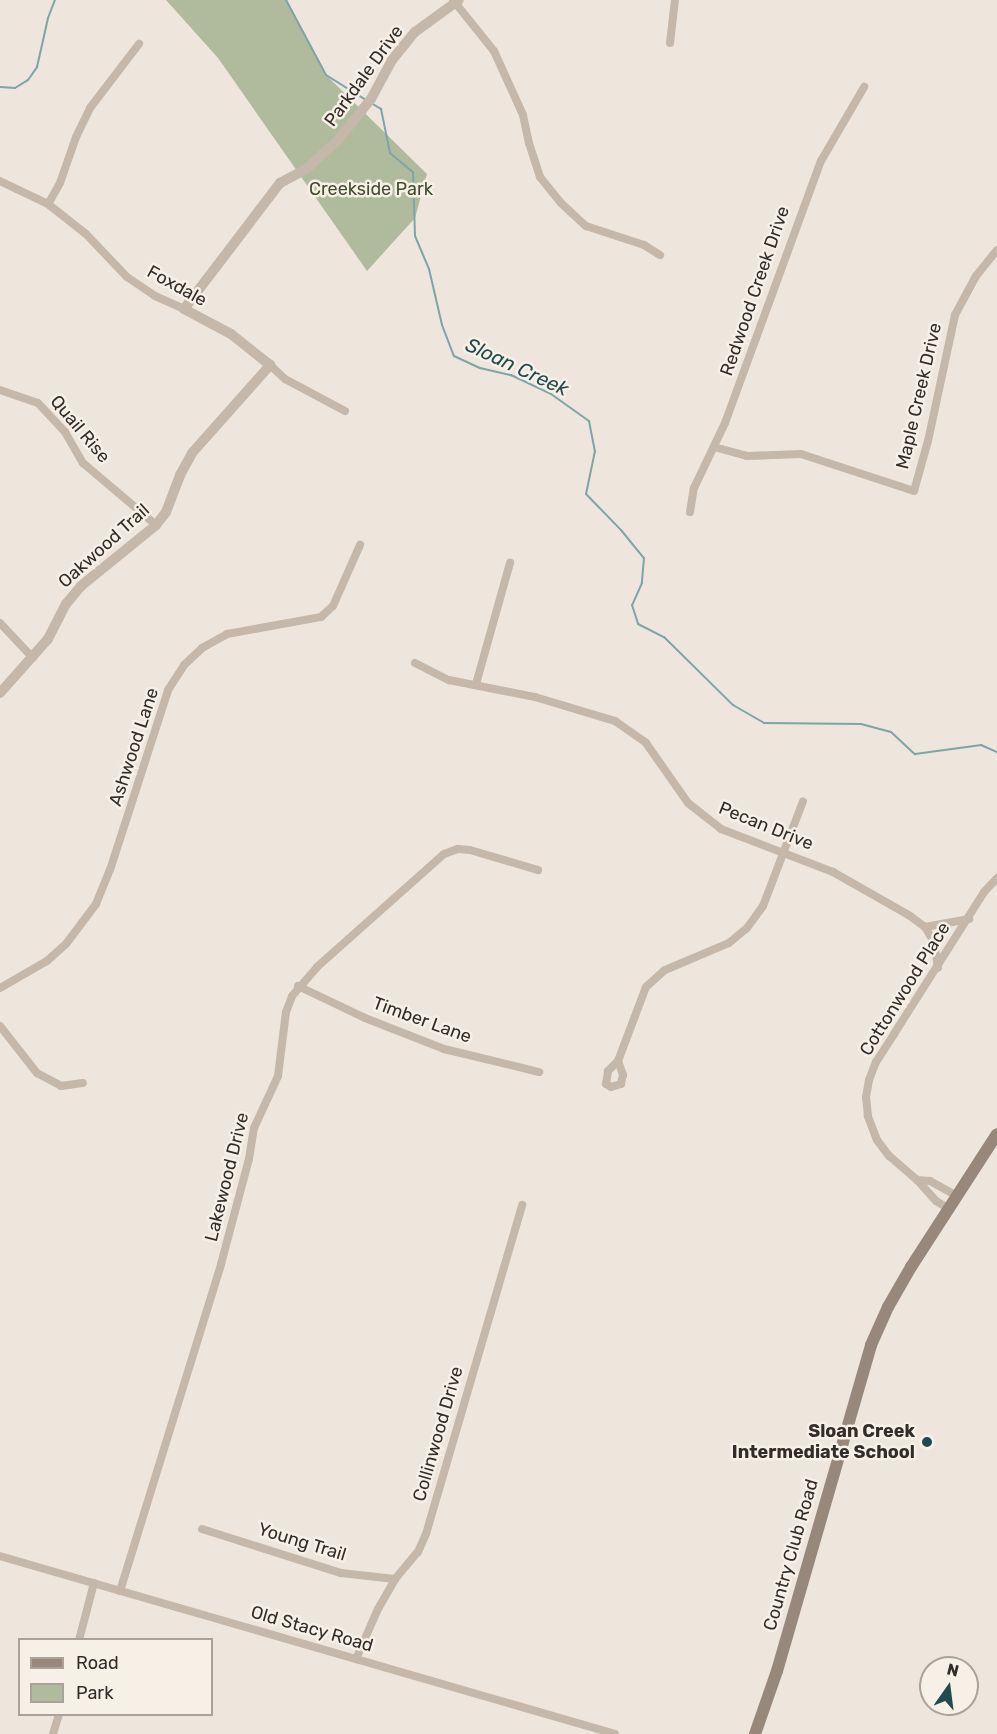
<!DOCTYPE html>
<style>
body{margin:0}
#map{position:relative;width:997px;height:1734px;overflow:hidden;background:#eee6dc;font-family:Rubik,sans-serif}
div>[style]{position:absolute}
.green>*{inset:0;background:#b0bb9e}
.stream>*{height:2px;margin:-1px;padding:0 1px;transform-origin:1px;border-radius:1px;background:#7ea4a8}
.minor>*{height:8px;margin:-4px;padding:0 4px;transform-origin:4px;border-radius:4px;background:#c5b7a9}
.tertiary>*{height:10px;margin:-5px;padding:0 5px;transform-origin:5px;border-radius:5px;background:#c5b7a9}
.secondary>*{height:12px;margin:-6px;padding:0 6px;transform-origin:6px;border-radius:6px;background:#98877b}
.dots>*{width:16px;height:16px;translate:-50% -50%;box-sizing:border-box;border:3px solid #f7f0e7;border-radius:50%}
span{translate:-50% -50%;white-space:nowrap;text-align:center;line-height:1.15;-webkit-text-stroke:5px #f7f0e7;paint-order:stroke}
.street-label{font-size:18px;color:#332c28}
.park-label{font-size:18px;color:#424e2f}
.poi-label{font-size:18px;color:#332c28;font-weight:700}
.right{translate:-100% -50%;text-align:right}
.water-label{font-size:20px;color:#234b4f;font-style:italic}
.legend{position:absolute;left:18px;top:1638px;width:195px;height:78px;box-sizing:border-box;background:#f7f0e7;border:2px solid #a9a29b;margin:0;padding:8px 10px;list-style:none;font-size:18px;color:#332c28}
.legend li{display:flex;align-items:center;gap:12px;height:30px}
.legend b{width:30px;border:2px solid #a9a29b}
.north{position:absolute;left:919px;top:1656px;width:60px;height:60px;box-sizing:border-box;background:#f7f0e7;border:2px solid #a9a29b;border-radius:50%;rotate:14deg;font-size:16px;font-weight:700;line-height:24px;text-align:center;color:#332c28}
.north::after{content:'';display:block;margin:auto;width:21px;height:27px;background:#234b4f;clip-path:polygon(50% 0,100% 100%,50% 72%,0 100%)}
</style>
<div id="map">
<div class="green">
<i style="clip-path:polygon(166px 0,287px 0,326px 75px,427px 174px,415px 218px,367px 271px,218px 58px)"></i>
</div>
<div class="stream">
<i style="left:286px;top:0;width:85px;rotate:61.9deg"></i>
<i style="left:326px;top:75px;width:47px;rotate:32deg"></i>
<i style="left:0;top:87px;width:15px;rotate:4deg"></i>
<i style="left:15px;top:88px;width:15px;rotate:-32deg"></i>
<i style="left:28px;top:80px;width:16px;rotate:-55deg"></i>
<i style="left:37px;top:67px;width:50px;rotate:-77.3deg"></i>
<i style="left:48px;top:18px;width:19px;rotate:-69deg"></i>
<i style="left:371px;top:103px;width:12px;rotate:31deg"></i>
<i style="left:381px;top:109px;width:45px;rotate:78.4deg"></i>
<i style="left:390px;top:153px;width:30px;rotate:40deg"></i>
<i style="left:413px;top:172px;width:64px;rotate:88.2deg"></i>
<i style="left:415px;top:236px;width:36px;rotate:67deg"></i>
<i style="left:429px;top:269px;width:57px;rotate:76.9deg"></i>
<i style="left:442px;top:325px;width:33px;rotate:69deg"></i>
<i style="left:454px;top:356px;width:29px;rotate:25deg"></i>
<i style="left:480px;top:368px;width:32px;rotate:13deg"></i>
<i style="left:511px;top:375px;width:44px;rotate:25.4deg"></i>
<i style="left:551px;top:394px;width:47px;rotate:35.4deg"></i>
<i style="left:589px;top:421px;width:31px;rotate:79deg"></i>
<i style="left:595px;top:451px;width:44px;rotate:101.8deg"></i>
<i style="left:586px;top:494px;width:50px;rotate:45.8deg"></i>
<i style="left:621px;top:530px;width:36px;rotate:51deg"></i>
<i style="left:644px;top:558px;width:25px;rotate:95deg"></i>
<i style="left:642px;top:583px;width:24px;rotate:114deg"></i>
<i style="left:632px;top:605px;width:20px;rotate:72deg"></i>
<i style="left:638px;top:624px;width:29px;rotate:27deg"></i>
<i style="left:664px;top:637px;width:97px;rotate:44.6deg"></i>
<i style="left:733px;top:705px;width:36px;rotate:30deg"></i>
<i style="left:764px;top:723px;width:97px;rotate:0.6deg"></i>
<i style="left:861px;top:724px;width:31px;rotate:15deg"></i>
<i style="left:891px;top:732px;width:33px;rotate:43deg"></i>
<i style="left:915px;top:754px;width:67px;rotate:-7.8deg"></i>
<i style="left:981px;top:745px;width:17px;rotate:24deg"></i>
</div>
<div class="minor">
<i style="left:453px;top:0;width:65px;rotate:51.2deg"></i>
<i style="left:494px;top:51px;width:70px;rotate:65.6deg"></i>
<i style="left:523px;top:115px;width:29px;rotate:78deg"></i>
<i style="left:529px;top:143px;width:36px;rotate:72deg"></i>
<i style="left:540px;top:177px;width:33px;rotate:51deg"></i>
<i style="left:561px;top:203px;width:34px;rotate:43deg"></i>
<i style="left:586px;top:226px;width:61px;rotate:18.1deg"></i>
<i style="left:644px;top:245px;width:19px;rotate:32deg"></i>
<i style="left:670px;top:43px;width:43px;rotate:-83.4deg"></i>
<i style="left:0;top:181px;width:53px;rotate:25.6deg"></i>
<i style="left:48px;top:204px;width:48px;rotate:38.3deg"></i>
<i style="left:86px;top:234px;width:59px;rotate:46.4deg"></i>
<i style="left:127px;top:277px;width:34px;rotate:34deg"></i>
<i style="left:155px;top:296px;width:32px;rotate:24deg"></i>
<i style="left:48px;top:204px;width:24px;rotate:-60deg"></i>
<i style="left:60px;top:183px;width:49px;rotate:-70.8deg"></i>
<i style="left:76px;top:137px;width:32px;rotate:-64deg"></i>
<i style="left:90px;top:108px;width:81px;rotate:-52.6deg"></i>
<i style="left:270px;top:365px;width:21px;rotate:43deg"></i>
<i style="left:285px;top:379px;width:68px;rotate:28.1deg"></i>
<i style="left:0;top:390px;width:40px;rotate:18.9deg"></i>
<i style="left:38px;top:403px;width:40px;rotate:47deg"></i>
<i style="left:65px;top:432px;width:36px;rotate:60deg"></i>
<i style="left:83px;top:463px;width:96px;rotate:40.3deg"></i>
<i style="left:714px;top:447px;width:34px;rotate:15deg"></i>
<i style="left:747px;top:456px;width:54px;rotate:-2.1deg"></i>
<i style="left:801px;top:454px;width:119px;rotate:18.1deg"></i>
<i style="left:914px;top:491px;width:52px;rotate:-74.4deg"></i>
<i style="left:928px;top:441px;width:129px;rotate:-77.9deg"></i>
<i style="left:955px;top:315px;width:44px;rotate:-61.7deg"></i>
<i style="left:976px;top:276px;width:33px;rotate:-51deg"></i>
<i style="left:690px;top:512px;width:24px;rotate:-81deg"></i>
<i style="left:694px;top:488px;width:72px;rotate:-64.5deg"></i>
<i style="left:725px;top:423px;width:279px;rotate:-69.9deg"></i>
<i style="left:821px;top:161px;width:86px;rotate:-59.8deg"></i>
<i style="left:0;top:623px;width:48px;rotate:46.7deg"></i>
<i style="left:415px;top:663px;width:38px;rotate:27deg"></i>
<i style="left:449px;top:680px;width:88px;rotate:11.2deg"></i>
<i style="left:535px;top:697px;width:84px;rotate:16.7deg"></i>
<i style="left:615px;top:721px;width:38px;rotate:35deg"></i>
<i style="left:646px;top:743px;width:73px;rotate:55deg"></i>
<i style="left:688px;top:803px;width:42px;rotate:38.2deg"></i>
<i style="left:721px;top:829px;width:120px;rotate:21deg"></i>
<i style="left:833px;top:872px;width:89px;rotate:29.7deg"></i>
<i style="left:910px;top:916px;width:19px;rotate:36deg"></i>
<i style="left:925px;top:927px;width:17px;rotate:59deg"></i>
<i style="left:934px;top:942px;width:26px;rotate:81deg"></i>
<i style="left:476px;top:684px;width:126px;rotate:-74.3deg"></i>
<i style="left:925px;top:927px;width:45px;rotate:-10.3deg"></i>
<i style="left:298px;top:986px;width:74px;rotate:25.5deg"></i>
<i style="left:365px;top:1018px;width:85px;rotate:21.4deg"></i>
<i style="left:444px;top:1049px;width:98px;rotate:13.6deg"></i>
<i style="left:0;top:988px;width:54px;rotate:-29.9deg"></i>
<i style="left:47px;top:961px;width:25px;rotate:-42deg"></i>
<i style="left:66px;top:944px;width:50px;rotate:-53.1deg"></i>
<i style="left:96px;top:904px;width:37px;rotate:-68deg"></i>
<i style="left:110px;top:870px;width:189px;rotate:-72.1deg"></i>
<i style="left:168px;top:690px;width:30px;rotate:-57deg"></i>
<i style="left:184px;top:665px;width:25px;rotate:-43deg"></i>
<i style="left:202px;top:648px;width:29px;rotate:-29deg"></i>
<i style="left:227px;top:634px;width:96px;rotate:-10.3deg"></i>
<i style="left:321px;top:617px;width:16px;rotate:-43deg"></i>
<i style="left:333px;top:606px;width:67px;rotate:-66.1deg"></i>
<i style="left:0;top:1026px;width:60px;rotate:51.8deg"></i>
<i style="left:37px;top:1073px;width:27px;rotate:28deg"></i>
<i style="left:61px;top:1086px;width:22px;rotate:-8deg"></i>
<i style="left:618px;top:1061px;width:15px;rotate:70deg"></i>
<i style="left:623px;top:1075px;width:9px;rotate:103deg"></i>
<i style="left:621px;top:1084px;width:10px;rotate:163deg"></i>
<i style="left:611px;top:1087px;width:6px;rotate:-149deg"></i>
<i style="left:606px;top:1084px;width:13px;rotate:-81deg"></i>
<i style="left:608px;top:1071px;width:14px;rotate:-45deg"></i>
<i style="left:618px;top:1061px;width:79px;rotate:-69.3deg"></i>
<i style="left:646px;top:987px;width:25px;rotate:-42deg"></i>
<i style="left:665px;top:970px;width:69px;rotate:-22.9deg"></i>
<i style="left:729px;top:943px;width:23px;rotate:-40deg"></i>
<i style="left:747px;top:928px;width:27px;rotate:-54deg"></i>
<i style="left:763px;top:906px;width:112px;rotate:-69.1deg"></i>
<i style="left:917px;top:1180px;width:37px;rotate:-139deg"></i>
<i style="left:889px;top:1156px;width:20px;rotate:-127deg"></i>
<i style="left:877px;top:1140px;width:26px;rotate:-111deg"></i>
<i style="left:868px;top:1116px;width:19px;rotate:-96deg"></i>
<i style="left:866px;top:1097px;width:17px;rotate:-80deg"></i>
<i style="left:869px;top:1080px;width:19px;rotate:-69deg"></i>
<i style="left:876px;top:1062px;width:33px;rotate:-57deg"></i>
<i style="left:894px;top:1034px;width:168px;rotate:-57.6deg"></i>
<i style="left:984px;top:892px;width:19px;rotate:-47deg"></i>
<i style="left:949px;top:1209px;width:15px;rotate:-148deg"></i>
<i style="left:936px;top:1201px;width:28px;rotate:-132deg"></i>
<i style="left:917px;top:1180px;width:13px;rotate:4deg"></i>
<i style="left:930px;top:1181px;width:31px;rotate:29deg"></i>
<i style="left:202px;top:1529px;width:146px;rotate:17.6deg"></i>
<i style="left:341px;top:1573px;width:54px;rotate:6.3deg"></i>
<i style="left:0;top:1556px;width:640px;rotate:16.14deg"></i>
<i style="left:120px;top:1591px;width:342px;rotate:-72.8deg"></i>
<i style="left:221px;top:1264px;width:109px;rotate:-75.1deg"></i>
<i style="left:249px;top:1159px;width:31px;rotate:-81deg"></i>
<i style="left:254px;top:1128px;width:57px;rotate:-65.2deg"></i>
<i style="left:278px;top:1076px;width:64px;rotate:-82.9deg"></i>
<i style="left:286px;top:1012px;width:17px;rotate:-69deg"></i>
<i style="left:292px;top:996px;width:38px;rotate:-49deg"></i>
<i style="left:317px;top:967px;width:170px;rotate:-41.7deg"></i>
<i style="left:444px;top:854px;width:15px;rotate:-20deg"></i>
<i style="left:458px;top:849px;width:12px;rotate:5deg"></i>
<i style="left:470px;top:850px;width:71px;rotate:16.4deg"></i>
<i style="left:79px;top:1640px;width:59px;rotate:-75.3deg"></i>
<i style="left:356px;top:1659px;width:55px;rotate:-66.3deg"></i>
<i style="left:378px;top:1609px;width:34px;rotate:-60deg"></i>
<i style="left:395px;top:1579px;width:35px;rotate:-50deg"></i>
<i style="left:418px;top:1552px;width:20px;rotate:-66deg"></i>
<i style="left:426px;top:1534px;width:343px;rotate:-73.7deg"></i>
<i style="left:53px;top:1734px;width:21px;rotate:-73deg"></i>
</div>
<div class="tertiary">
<i style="left:0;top:693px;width:72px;rotate:-48.4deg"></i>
<i style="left:48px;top:639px;width:39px;rotate:-63deg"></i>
<i style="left:66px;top:604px;width:23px;rotate:-50deg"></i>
<i style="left:81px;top:586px;width:97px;rotate:-39.1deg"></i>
<i style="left:156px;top:525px;width:16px;rotate:-52deg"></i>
<i style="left:166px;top:512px;width:40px;rotate:-69deg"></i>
<i style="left:180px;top:475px;width:25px;rotate:-61deg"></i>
<i style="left:192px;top:453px;width:118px;rotate:-48.4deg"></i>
<i style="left:270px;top:365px;width:50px;rotate:-141.5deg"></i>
<i style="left:231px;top:334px;width:53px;rotate:-152deg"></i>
<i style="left:184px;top:309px;width:158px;rotate:-52.7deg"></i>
<i style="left:280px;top:183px;width:30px;rotate:-28deg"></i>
<i style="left:306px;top:169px;width:43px;rotate:-42.2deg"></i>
<i style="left:338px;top:140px;width:53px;rotate:-51.2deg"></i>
<i style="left:371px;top:99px;width:44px;rotate:-61.7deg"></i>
<i style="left:392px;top:60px;width:36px;rotate:-51deg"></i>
<i style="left:415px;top:32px;width:54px;rotate:-36deg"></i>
</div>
<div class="secondary">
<i style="left:755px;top:1734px;width:67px;rotate:-70.8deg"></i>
<i style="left:777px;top:1671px;width:339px;rotate:-73.9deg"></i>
<i style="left:871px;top:1345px;width:42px;rotate:-65.9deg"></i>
<i style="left:888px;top:1307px;width:46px;rotate:-60.1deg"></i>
<i style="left:911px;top:1267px;width:158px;rotate:-57.1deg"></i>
</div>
<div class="dots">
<i style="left:927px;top:1442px;background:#234b4f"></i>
</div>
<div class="street-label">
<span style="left:364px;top:76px;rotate:-54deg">Parkdale Drive</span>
<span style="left:177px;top:286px;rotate:29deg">Foxdale</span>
<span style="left:755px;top:291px;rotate:-71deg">Redwood Creek Drive</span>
<span style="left:919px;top:396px;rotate:-77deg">Maple Creek Drive</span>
<span style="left:80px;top:429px;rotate:50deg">Quail Rise</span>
<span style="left:104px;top:546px;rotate:-42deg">Oakwood Trail</span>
<span style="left:134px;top:747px;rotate:-72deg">Ashwood Lane</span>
<span style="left:766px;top:826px;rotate:22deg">Pecan Drive</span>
<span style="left:905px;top:989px;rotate:-58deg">Cottonwood Place</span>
<span style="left:422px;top:1020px;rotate:20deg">Timber Lane</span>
<span style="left:227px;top:1177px;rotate:-76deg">Lakewood Drive</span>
<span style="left:438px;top:1434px;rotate:-74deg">Collinwood Drive</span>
<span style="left:302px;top:1542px;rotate:17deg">Young Trail</span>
<span style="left:791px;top:1555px;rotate:-74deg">Country Club Road</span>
<span style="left:312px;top:1629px;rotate:16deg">Old Stacy Road</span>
</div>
<div class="park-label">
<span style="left:371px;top:189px">Creekside Park</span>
</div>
<div class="poi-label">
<span class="right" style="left:915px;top:1442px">Sloan Creek<br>Intermediate School</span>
</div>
<div class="water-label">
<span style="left:517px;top:367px;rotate:25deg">Sloan Creek</span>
</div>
<ul class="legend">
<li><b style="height:8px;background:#98877b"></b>Road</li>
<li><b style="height:16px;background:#b0bb9e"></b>Park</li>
</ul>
<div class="north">N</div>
</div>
